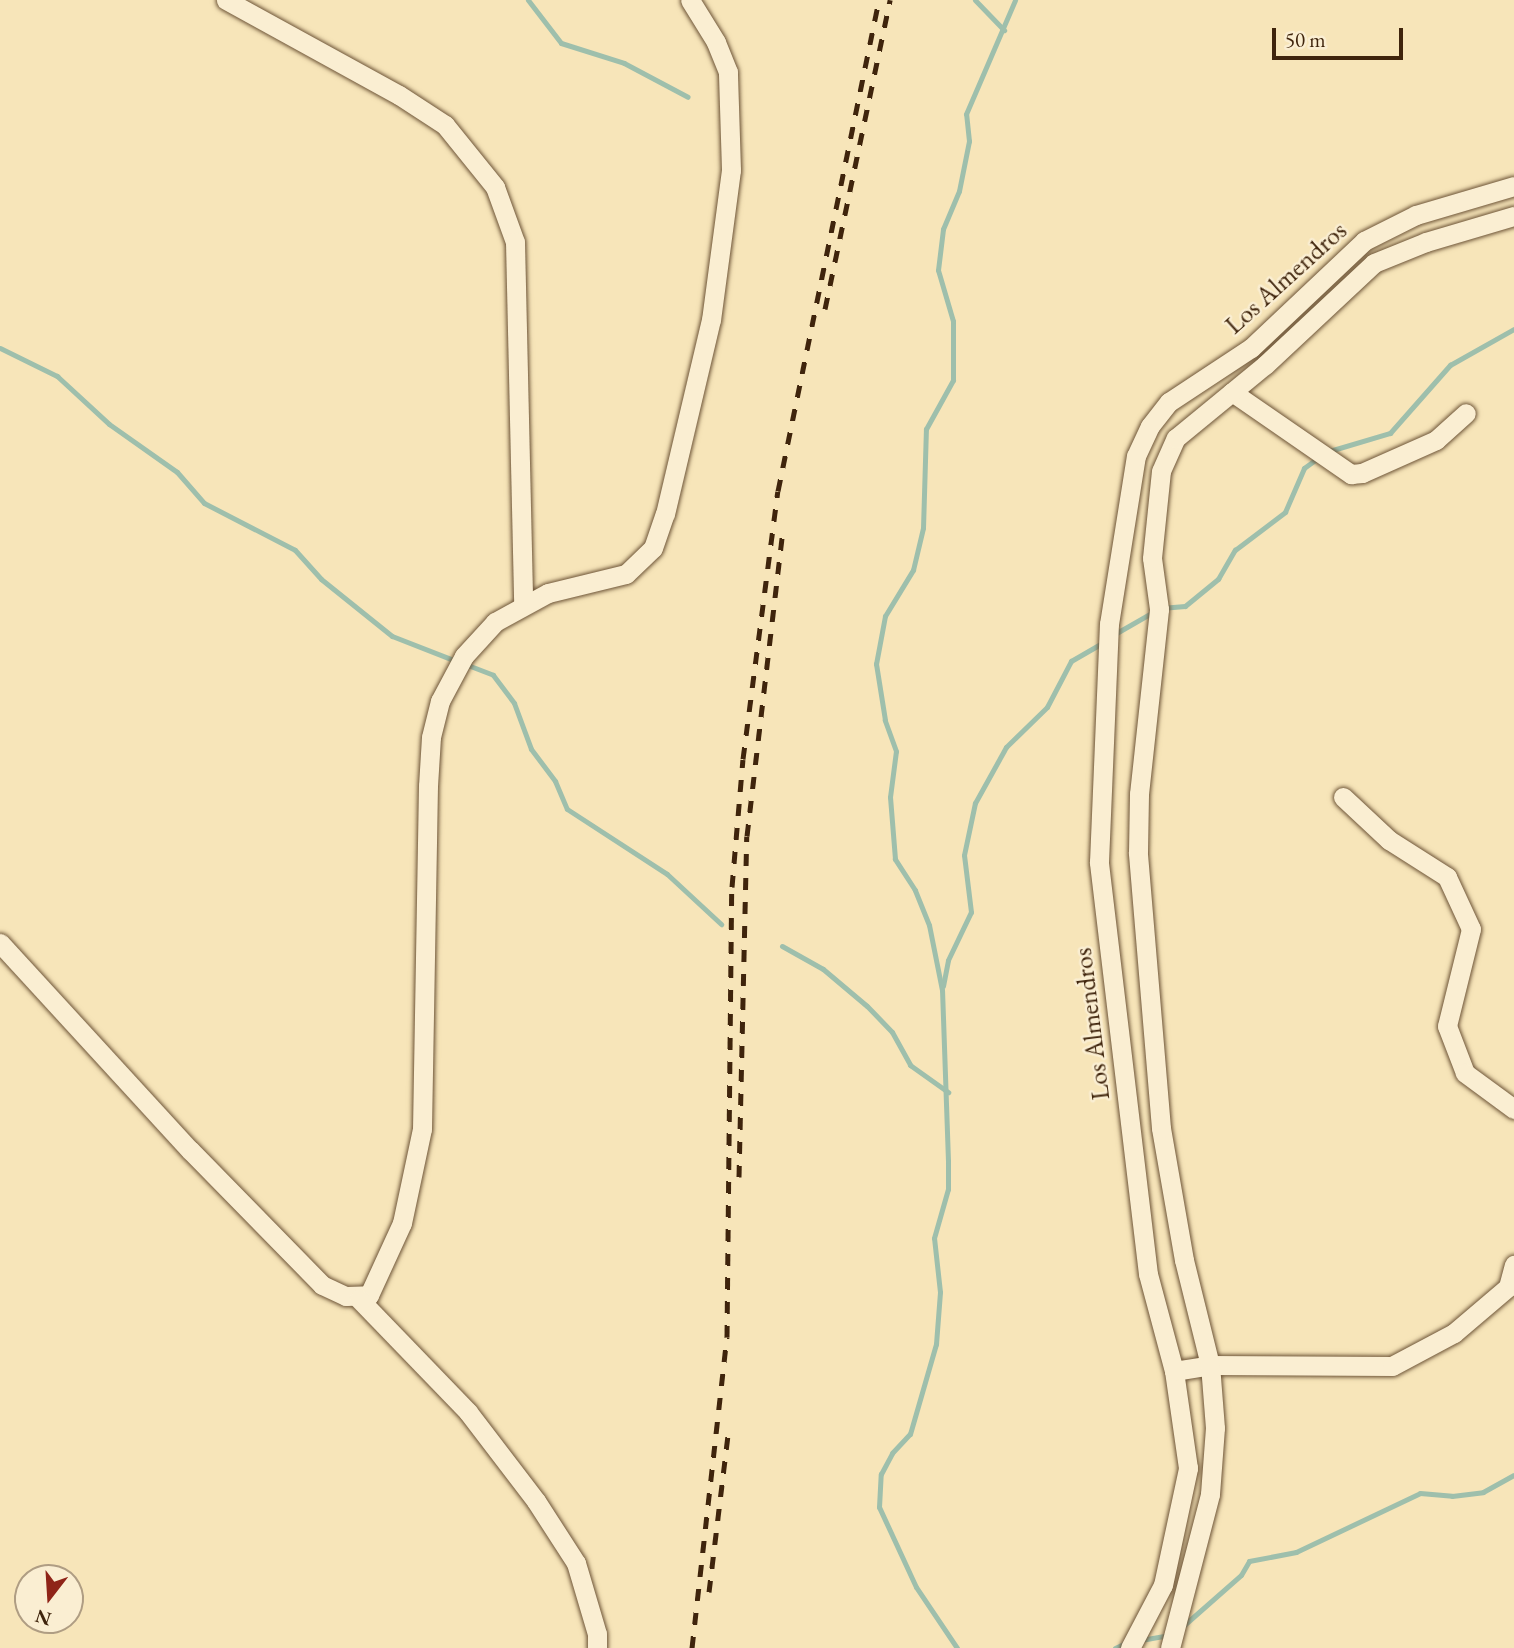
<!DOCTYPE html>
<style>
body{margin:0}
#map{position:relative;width:1514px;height:1648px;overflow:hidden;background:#f7e5b9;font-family:"EB Garamond",serif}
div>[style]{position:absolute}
.stream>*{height:5px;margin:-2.5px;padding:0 2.5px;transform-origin:2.5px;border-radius:2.5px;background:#9ebfac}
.roads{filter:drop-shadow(0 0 2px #6d5437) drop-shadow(0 0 2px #6d5437)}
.minor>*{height:19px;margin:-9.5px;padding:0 9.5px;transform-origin:9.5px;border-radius:9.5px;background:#faeed2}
.rail>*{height:5px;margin-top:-2.5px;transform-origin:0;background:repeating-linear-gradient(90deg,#3f240c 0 12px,transparent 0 24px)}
span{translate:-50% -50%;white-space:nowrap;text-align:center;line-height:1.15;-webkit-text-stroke:5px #faeed2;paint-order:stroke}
.street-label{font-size:26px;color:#3f240c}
.north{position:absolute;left:14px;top:1564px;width:70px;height:70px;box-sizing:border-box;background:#faeed2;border:2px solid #af9d83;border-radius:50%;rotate:197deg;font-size:19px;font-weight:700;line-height:28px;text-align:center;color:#3f240c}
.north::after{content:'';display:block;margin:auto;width:24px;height:32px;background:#8f2418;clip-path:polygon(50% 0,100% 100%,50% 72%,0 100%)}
.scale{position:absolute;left:1272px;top:28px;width:131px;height:32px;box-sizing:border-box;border:4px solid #3f240c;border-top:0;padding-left:9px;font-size:21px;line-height:24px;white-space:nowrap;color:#3f240c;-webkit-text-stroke:5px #faeed2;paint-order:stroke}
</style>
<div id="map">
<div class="stream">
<i style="left:528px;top:0;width:54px;rotate:52.5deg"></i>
<i style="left:561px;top:43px;width:66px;rotate:17.6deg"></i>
<i style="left:624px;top:63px;width:72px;rotate:28deg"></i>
<i style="left:975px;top:0;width:42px;rotate:46deg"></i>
<i style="left:0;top:348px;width:64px;rotate:26.2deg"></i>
<i style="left:57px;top:376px;width:71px;rotate:42.7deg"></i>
<i style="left:109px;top:424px;width:83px;rotate:35.2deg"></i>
<i style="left:177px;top:472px;width:41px;rotate:48.9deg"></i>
<i style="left:204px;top:503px;width:102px;rotate:27.3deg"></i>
<i style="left:295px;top:550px;width:39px;rotate:48deg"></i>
<i style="left:321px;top:579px;width:91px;rotate:38.8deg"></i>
<i style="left:392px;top:636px;width:69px;rotate:21.3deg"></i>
<i style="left:1326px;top:452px;width:67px;rotate:-16.5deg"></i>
<i style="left:1390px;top:433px;width:91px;rotate:-48.6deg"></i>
<i style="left:1450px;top:365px;width:73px;rotate:-29.4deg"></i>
<i style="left:1161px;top:608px;width:24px;rotate:-5deg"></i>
<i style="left:1185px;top:606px;width:43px;rotate:-39.3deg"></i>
<i style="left:1218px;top:579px;width:34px;rotate:-60deg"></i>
<i style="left:1235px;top:550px;width:63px;rotate:-37.2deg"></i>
<i style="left:1285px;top:512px;width:48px;rotate:-66.6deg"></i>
<i style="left:1304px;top:468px;width:17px;rotate:-36deg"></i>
<i style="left:1113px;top:635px;width:46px;rotate:-29.9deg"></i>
<i style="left:465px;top:664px;width:30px;rotate:21deg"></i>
<i style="left:493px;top:675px;width:35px;rotate:53deg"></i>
<i style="left:514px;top:703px;width:49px;rotate:69.7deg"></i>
<i style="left:531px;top:749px;width:40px;rotate:53deg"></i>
<i style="left:555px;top:781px;width:30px;rotate:67deg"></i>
<i style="left:567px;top:809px;width:119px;rotate:33deg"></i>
<i style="left:667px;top:874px;width:74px;rotate:42.8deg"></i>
<i style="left:782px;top:946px;width:47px;rotate:29.3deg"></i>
<i style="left:823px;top:969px;width:57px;rotate:40.1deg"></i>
<i style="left:867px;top:1006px;width:36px;rotate:46deg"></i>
<i style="left:892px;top:1032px;width:38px;rotate:61deg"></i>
<i style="left:910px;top:1065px;width:47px;rotate:35.4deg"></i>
<i style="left:943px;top:986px;width:26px;rotate:-79deg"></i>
<i style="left:948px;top:960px;width:53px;rotate:-64.4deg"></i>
<i style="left:971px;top:912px;width:57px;rotate:-97deg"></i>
<i style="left:964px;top:855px;width:53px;rotate:-78.1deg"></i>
<i style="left:975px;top:803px;width:64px;rotate:-61deg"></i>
<i style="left:1006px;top:747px;width:57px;rotate:-44.3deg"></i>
<i style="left:1047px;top:707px;width:52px;rotate:-62.4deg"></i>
<i style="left:1071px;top:661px;width:36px;rotate:-30deg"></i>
<i style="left:1183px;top:1626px;width:77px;rotate:-41.3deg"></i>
<i style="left:1241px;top:1575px;width:16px;rotate:-60deg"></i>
<i style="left:1249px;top:1561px;width:48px;rotate:-10.8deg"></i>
<i style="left:1296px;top:1552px;width:137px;rotate:-25.4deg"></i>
<i style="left:1420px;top:1493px;width:32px;rotate:5deg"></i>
<i style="left:1452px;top:1496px;width:31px;rotate:-7deg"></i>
<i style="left:1483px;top:1492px;width:35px;rotate:-29deg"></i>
<i style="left:1141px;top:1640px;width:28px;rotate:-10deg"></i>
<i style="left:957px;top:1648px;width:73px;rotate:-123.9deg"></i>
<i style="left:916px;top:1587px;width:88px;rotate:-114.8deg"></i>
<i style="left:879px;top:1507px;width:33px;rotate:-87deg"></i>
<i style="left:881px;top:1474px;width:24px;rotate:-62deg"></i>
<i style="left:892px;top:1453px;width:26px;rotate:-47deg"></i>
<i style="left:910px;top:1434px;width:94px;rotate:-73.9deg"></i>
<i style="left:936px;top:1344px;width:52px;rotate:-85.6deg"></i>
<i style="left:940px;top:1292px;width:54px;rotate:-96.3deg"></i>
<i style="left:934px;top:1238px;width:51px;rotate:-74.1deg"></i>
<i style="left:948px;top:1189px;width:28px;rotate:-90deg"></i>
<i style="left:948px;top:1161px;width:171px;rotate:-92deg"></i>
<i style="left:942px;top:990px;width:66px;rotate:-101.3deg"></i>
<i style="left:929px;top:925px;width:38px;rotate:-112deg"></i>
<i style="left:915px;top:890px;width:37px;rotate:-123deg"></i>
<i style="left:895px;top:859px;width:62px;rotate:-94.6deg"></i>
<i style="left:890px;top:797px;width:46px;rotate:-82.6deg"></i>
<i style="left:896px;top:751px;width:33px;rotate:-110deg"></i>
<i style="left:885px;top:720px;width:57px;rotate:-99.1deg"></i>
<i style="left:876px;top:664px;width:49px;rotate:-79.4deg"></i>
<i style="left:885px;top:616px;width:54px;rotate:-58.7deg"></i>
<i style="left:913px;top:570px;width:43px;rotate:-76.6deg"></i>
<i style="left:923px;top:528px;width:99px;rotate:-88.3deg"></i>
<i style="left:926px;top:429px;width:56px;rotate:-61.1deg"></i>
<i style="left:953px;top:380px;width:59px;rotate:-90deg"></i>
<i style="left:953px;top:321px;width:53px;rotate:-106.4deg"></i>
<i style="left:938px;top:270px;width:41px;rotate:-83deg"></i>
<i style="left:943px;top:229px;width:41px;rotate:-67.2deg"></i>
<i style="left:959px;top:191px;width:51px;rotate:-78.7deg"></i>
<i style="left:969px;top:141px;width:27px;rotate:-96deg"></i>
<i style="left:966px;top:114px;width:124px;rotate:-66.7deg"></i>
<i style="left:1115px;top:1648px;width:14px;rotate:-25deg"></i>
</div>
<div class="roads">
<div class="minor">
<i style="left:226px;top:0;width:197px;rotate:28.8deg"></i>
<i style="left:399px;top:95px;width:55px;rotate:33.1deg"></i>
<i style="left:445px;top:125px;width:80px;rotate:51.1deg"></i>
<i style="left:495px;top:187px;width:59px;rotate:70deg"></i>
<i style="left:515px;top:242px;width:361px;rotate:88.7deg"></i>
<i style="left:1232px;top:392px;width:145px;rotate:34.6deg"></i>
<i style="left:1351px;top:474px;width:11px;rotate:-5deg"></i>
<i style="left:1362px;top:473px;width:81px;rotate:-24deg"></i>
<i style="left:1436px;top:440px;width:40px;rotate:-42deg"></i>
<i style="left:1343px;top:797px;width:63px;rotate:43.1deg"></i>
<i style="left:1389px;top:840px;width:69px;rotate:32.5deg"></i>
<i style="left:1447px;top:877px;width:57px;rotate:65.2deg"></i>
<i style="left:1471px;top:929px;width:100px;rotate:103.9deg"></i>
<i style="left:1447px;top:1026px;width:50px;rotate:69deg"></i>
<i style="left:1465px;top:1073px;width:61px;rotate:36.3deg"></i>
<i style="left:0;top:943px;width:281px;rotate:47.5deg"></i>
<i style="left:190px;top:1150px;width:189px;rotate:45.6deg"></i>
<i style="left:322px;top:1285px;width:26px;rotate:25deg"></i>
<i style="left:346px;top:1296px;width:23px;rotate:-2deg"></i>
<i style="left:369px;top:1295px;width:79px;rotate:-65.4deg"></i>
<i style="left:402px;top:1223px;width:96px;rotate:-78deg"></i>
<i style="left:422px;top:1129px;width:343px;rotate:-89deg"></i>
<i style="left:428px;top:786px;width:49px;rotate:-86.5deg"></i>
<i style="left:431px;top:737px;width:37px;rotate:-76deg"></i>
<i style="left:440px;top:701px;width:51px;rotate:-61.9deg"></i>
<i style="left:464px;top:656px;width:46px;rotate:-47.6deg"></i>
<i style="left:495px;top:622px;width:60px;rotate:-28.7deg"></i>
<i style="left:548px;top:593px;width:80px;rotate:-13.7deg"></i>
<i style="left:626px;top:574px;width:37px;rotate:-44deg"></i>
<i style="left:653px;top:548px;width:36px;rotate:-71deg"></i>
<i style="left:665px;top:514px;width:199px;rotate:-76.7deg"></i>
<i style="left:711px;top:320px;width:151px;rotate:-82.4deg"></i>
<i style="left:731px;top:170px;width:98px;rotate:-91.8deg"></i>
<i style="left:728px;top:72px;width:32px;rotate:-112deg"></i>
<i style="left:716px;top:42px;width:49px;rotate:-121.8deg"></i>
<i style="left:359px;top:1299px;width:157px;rotate:46deg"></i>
<i style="left:468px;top:1412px;width:112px;rotate:52.6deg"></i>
<i style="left:536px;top:1501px;width:74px;rotate:57.2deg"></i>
<i style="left:576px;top:1563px;width:74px;rotate:73.5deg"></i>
<i style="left:597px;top:1634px;width:14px;rotate:90deg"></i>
<i style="left:1174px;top:1371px;width:36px;rotate:-9deg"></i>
<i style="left:1210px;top:1365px;width:182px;rotate:0.3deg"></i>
<i style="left:1392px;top:1366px;width:70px;rotate:-28deg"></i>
<i style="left:1454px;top:1333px;width:71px;rotate:-40.4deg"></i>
<i style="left:1508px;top:1287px;width:23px;rotate:-75deg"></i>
<i style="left:1130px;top:1648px;width:71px;rotate:-62.4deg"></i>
<i style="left:1163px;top:1585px;width:120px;rotate:-77.9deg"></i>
<i style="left:1188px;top:1468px;width:98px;rotate:-98.2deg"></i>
<i style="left:1174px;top:1371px;width:100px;rotate:-105deg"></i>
<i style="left:1148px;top:1274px;width:415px;rotate:-96.8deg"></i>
<i style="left:1099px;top:862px;width:238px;rotate:-87.6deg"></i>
<i style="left:1109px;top:624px;width:170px;rotate:-80.9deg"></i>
<i style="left:1136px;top:456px;width:33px;rotate:-65deg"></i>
<i style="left:1150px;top:426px;width:31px;rotate:-52deg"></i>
<i style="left:1169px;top:402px;width:98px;rotate:-33.4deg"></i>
<i style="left:1251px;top:348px;width:156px;rotate:-43.4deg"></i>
<i style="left:1364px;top:241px;width:58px;rotate:-26.6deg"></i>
<i style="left:1416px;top:215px;width:102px;rotate:-16.5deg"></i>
<i style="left:1170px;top:1648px;width:159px;rotate:-75.4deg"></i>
<i style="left:1210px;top:1494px;width:66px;rotate:-85.7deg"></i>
<i style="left:1215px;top:1428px;width:63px;rotate:-94.5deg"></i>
<i style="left:1210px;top:1365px;width:108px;rotate:-103.9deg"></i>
<i style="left:1184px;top:1260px;width:134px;rotate:-99.9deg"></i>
<i style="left:1161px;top:1128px;width:277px;rotate:-94.8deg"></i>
<i style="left:1138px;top:852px;width:58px;rotate:-89deg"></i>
<i style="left:1139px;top:794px;width:186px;rotate:-83.8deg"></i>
<i style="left:1159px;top:609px;width:51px;rotate:-97.8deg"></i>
<i style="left:1152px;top:558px;width:87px;rotate:-84.1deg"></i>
<i style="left:1161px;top:471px;width:36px;rotate:-66deg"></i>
<i style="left:1176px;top:438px;width:115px;rotate:-39.4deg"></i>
<i style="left:1265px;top:365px;width:149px;rotate:-43.1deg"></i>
<i style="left:1374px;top:263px;width:56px;rotate:-22deg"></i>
<i style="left:1426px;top:242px;width:92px;rotate:-16.5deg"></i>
</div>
</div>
<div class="rail">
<i style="left:825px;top:309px;width:316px;rotate:-78.1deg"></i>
<i style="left:739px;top:1177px;width:341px;rotate:-88.7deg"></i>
<i style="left:747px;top:836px;width:302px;rotate:-83.3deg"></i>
<i style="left:709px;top:1592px;width:167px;rotate:-83.1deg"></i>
<i style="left:692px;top:1648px;width:313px;rotate:-83.6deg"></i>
<i style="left:727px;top:1337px;width:450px;rotate:-89.4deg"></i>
<i style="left:732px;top:887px;width:128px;rotate:-85.1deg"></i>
<i style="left:743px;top:759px;width:270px;rotate:-82.6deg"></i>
<i style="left:778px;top:491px;width:501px;rotate:-78.38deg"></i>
</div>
<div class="street-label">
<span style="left:1286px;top:278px;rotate:-42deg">Los Almendros</span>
<span style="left:1092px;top:1024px;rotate:-97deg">Los Almendros</span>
</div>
<div class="north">N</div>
<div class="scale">50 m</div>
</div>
